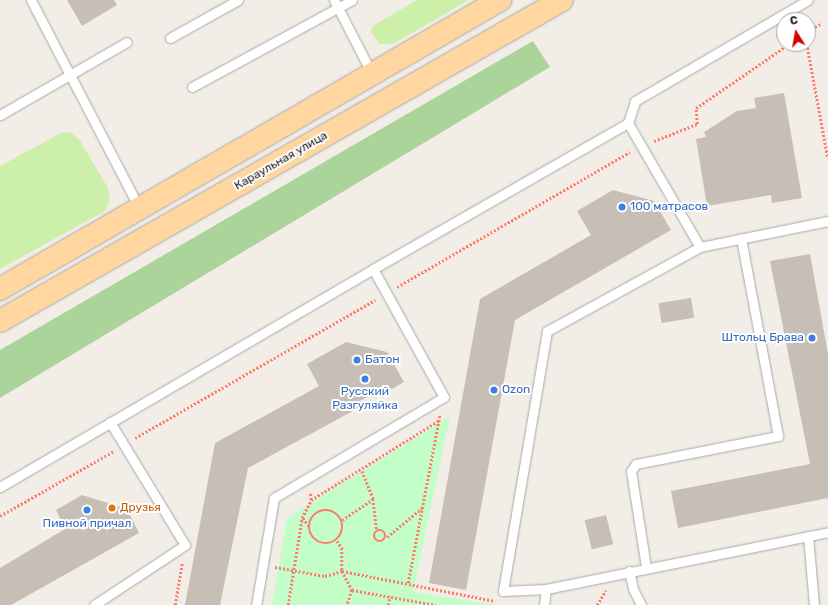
<!DOCTYPE html>
<meta charset="utf-8">
<style>
body{margin:0}
#map{position:relative;width:828px;height:605px;overflow:hidden;background:#f2eee7;font-family:Rubik,sans-serif}
div>[style]{position:absolute}
.grass>*{inset:0;background:#ccefaa}
.forest>*{inset:0;background:#aad499}
.park>*{inset:0;background:#c3fdc8}
.building>*{inset:0;background:#c7beb6;transform-origin:0 0}
.path>*{height:2.5px;margin-top:-1.25px;transform-origin:0;background:repeating-linear-gradient(90deg,#ff7b6b 0 2px,transparent 0 4px)}
.path>.ring{margin:-1.25px;padding:0;box-sizing:content-box;background:none;border:2.5px solid #ff7b6b;border-radius:50%}
.roads{filter:drop-shadow(0 0 1px #a8a8a8) drop-shadow(0 0 1px #a8a8a8)}
.service>*{height:9px;margin:-4.5px;padding:0 4.5px;transform-origin:4.5px;border-radius:4.5px;background:#fff}
.primary>*{height:22px;margin:-11px;padding:0 11px;transform-origin:11px;border-radius:11px;background:#ffd69f}
.dots>*{width:11px;height:11px;translate:-50% -50%;box-sizing:border-box;border:2px solid #fff;border-radius:50%}
span{translate:-50% -50%;white-space:nowrap;text-align:center;line-height:1.15;-webkit-text-stroke:4px #fff;paint-order:stroke}
.street-label{font-size:12px;color:#212121}
.shop-label{font-size:12px;color:#366cbe}
.left{translate:0 -50%;text-align:left}
.right{translate:-100% -50%;text-align:right}
.food-label{font-size:12px;color:#c56008}
.north{position:absolute;left:776px;top:12px;width:40px;height:40px;box-sizing:border-box;background:#fff;border:1px solid #a6a6a6;border-radius:50%;rotate:349deg;font-size:11px;font-weight:700;line-height:16px;text-align:center;color:#212121}
.north::after{content:'';display:block;margin:auto;width:14px;height:18px;background:#d20000;clip-path:polygon(50% 0,100% 100%,50% 72%,0 100%)}
</style>
<div id="map">
<div class="grass">
<i style="clip-path:polygon(417px 0,469px 0,393px 44px,379px 44px,371px 32px,373px 26px)"></i>
<i style="clip-path:polygon(70px 132px,79px 139px,108px 188px,110px 200px,105px 211px,0 269px,0 166px,61px 133px)"></i>
</div>
<div class="forest">
<i style="clip-path:polygon(533px 41px,550px 67px,0 398px,0 350px)"></i>
</div>
<div class="park">
<i style="clip-path:polygon(450px 416px,413px 592px,497px 605px,272px 605px,287px 518px)"></i>
</div>
<div class="building">
<i style="clip-path:polygon(67px 0,114px 0,117px 5px,82px 26px)"></i>
<i style="clip-path:polygon(784px 93px,802px 198px,772px 203px,771px 195px,707px 206px,696px 139px,706px 137px,704px 132px,737px 111px,756px 108px,754px 98px)"></i>
<i style="clip-path:polygon(613px 190px,654px 201px,671px 230px,515px 320px,466px 590px,429px 583px,480px 299px,591px 235px,577px 211px)"></i>
<i style="clip-path:polygon(810px 254px,828px 354px,828px 498px,678px 528px,671px 491px,810px 464px,770px 261px)"></i>
<i style="left:691px;top:298px;width:20px;height:33px;rotate:81deg"></i>
<i style="clip-path:polygon(346px 342px,387px 352px,404px 382px,376px 398px,373px 394px,360px 401px,362px 406px,248px 468px,220px 605px,185px 605px,215px 443px,319px 386px,307px 364px)"></i>
<i style="clip-path:polygon(82px 495px,127px 509px,139px 533px,11px 605px,0 605px,0 568px,65px 529px,56px 510px)"></i>
<i style="left:606px;top:515px;width:30px;height:22px;rotate:76deg"></i>
</div>
<div class="path">
<i style="left:808px;top:31px;width:14px;rotate:-30deg"></i>
<i style="left:807px;top:44px;width:116px;rotate:79.6deg"></i>
<i style="left:654px;top:141px;width:46px;rotate:-21.6deg"></i>
<i style="left:697px;top:124px;width:16px;rotate:-94deg"></i>
<i style="left:696px;top:108px;width:113px;rotate:-34.5deg"></i>
<i style="left:397px;top:287px;width:269px;rotate:-30.1deg"></i>
<i style="left:135px;top:438px;width:277px;rotate:-29.9deg"></i>
<i style="left:373px;top:499px;width:32px;rotate:83deg"></i>
<i style="left:311px;top:500px;width:150px;rotate:-31.9deg"></i>
<i class="ring" style="left:309px;top:510px;width:31.5px;height:31.5px"></i>
<i style="left:0;top:516px;width:131px;rotate:-29.7deg"></i>
<i style="left:303px;top:518px;width:10px;rotate:53deg"></i>
<i style="left:342px;top:520px;width:37px;rotate:-34deg"></i>
<i style="left:373px;top:499px;width:32px;rotate:-112deg"></i>
<i class="ring" style="left:374px;top:530px;width:9.5px;height:9.5px"></i>
<i style="left:387px;top:537px;width:45px;rotate:-39.6deg"></i>
<i style="left:337px;top:541px;width:9px;rotate:54deg"></i>
<i style="left:342px;top:548px;width:23px;rotate:90deg"></i>
<i style="left:342px;top:571px;width:21px;rotate:62deg"></i>
<i style="left:352px;top:590px;width:16px;rotate:108deg"></i>
<i style="left:275px;top:567px;width:51px;rotate:10.2deg"></i>
<i style="left:325px;top:576px;width:18px;rotate:-16deg"></i>
<i style="left:342px;top:571px;width:156px;rotate:11.1deg"></i>
<i style="left:408px;top:583px;width:172px;rotate:-79.3deg"></i>
<i style="left:352px;top:590px;width:85px;rotate:10.1deg"></i>
<i style="left:175px;top:605px;width:43px;rotate:-80.5deg"></i>
<i style="left:288px;top:605px;width:88px;rotate:-80.9deg"></i>
<i style="left:302px;top:518px;width:20px;rotate:-63deg"></i>
<i style="left:311px;top:500px;width:8px;rotate:-97deg"></i>
<i style="left:388px;top:605px;width:9px;rotate:-77deg"></i>
<i style="left:597px;top:605px;width:17px;rotate:-59deg"></i>
</div>
<div class="roads">
<div class="service">
<i style="left:31px;top:0;width:236px;rotate:62.5deg"></i>
<i style="left:334px;top:0;width:83px;rotate:62.8deg"></i>
<i style="left:170px;top:38px;width:78px;rotate:-29.2deg"></i>
<i style="left:192px;top:87px;width:182px;rotate:-28.5deg"></i>
<i style="left:0;top:115px;width:146px;rotate:-29.9deg"></i>
<i style="left:628px;top:123px;width:143px;rotate:59.9deg"></i>
<i style="left:700px;top:247px;width:175px;rotate:151.2deg"></i>
<i style="left:547px;top:331px;width:264px;rotate:99.6deg"></i>
<i style="left:503px;top:591px;width:43px;rotate:-2.7deg"></i>
<i style="left:546px;top:589px;width:288px;rotate:-11.4deg"></i>
<i style="left:700px;top:247px;width:131px;rotate:-11.5deg"></i>
<i style="left:373px;top:269px;width:294px;rotate:-29.8deg"></i>
<i style="left:628px;top:123px;width:23px;rotate:-72deg"></i>
<i style="left:635px;top:101px;width:200px;rotate:-30.3deg"></i>
<i style="left:0;top:487px;width:432px;rotate:-30.3deg"></i>
<i style="left:373px;top:269px;width:146px;rotate:61deg"></i>
<i style="left:444px;top:397px;width:198px;rotate:149.3deg"></i>
<i style="left:274px;top:498px;width:109px;rotate:99.5deg"></i>
<i style="left:808px;top:536px;width:69px;rotate:85deg"></i>
<i style="left:646px;top:567px;width:97px;rotate:-98.9deg"></i>
<i style="left:631px;top:471px;width:9px;rotate:-54deg"></i>
<i style="left:636px;top:464px;width:145px;rotate:-11.2deg"></i>
<i style="left:778px;top:436px;width:201px;rotate:-100.6deg"></i>
<i style="left:629px;top:571px;width:18px;rotate:77deg"></i>
<i style="left:633px;top:589px;width:18px;rotate:63deg"></i>
<i style="left:94px;top:605px;width:109px;rotate:-33.4deg"></i>
<i style="left:185px;top:545px;width:144px;rotate:-121.4deg"></i>
<i style="left:544px;top:605px;width:16px;rotate:-83deg"></i>
</div>
<div class="primary">
<i style="left:0;top:289px;width:578px;rotate:-30.03deg"></i>
<i style="left:0;top:321px;width:647px;rotate:-29.73deg"></i>
</div>
</div>
<div class="dots">
<i style="left:622px;top:207px;background:#3f7fe0"></i>
<i style="left:812px;top:338px;background:#3f7fe0"></i>
<i style="left:357px;top:360px;background:#3f7fe0"></i>
<i style="left:365px;top:379px;background:#3f7fe0"></i>
<i style="left:494px;top:390px;background:#3f7fe0"></i>
<i style="left:112px;top:508px;background:#e8710a"></i>
<i style="left:87px;top:510px;background:#3f7fe0"></i>
</div>
<div class="street-label">
<span style="left:281px;top:161px;rotate:-30deg">Караульная улица</span>
</div>
<div class="shop-label">
<span class="left" style="left:630px;top:207px">100 матрасов</span>
<span class="right" style="left:804px;top:338px">Штольц Брава</span>
<span class="left" style="left:365px;top:360px">Батон</span>
<span class="left" style="left:502px;top:390px">Ozon</span>
<span style="left:365px;top:399px">Русский<br>Разгуляйка</span>
<span style="left:87px;top:524px">Пивной причал</span>
</div>
<div class="food-label">
<span class="left" style="left:120px;top:508px">Друзья</span>
</div>
<div class="north">С</div>
</div>
